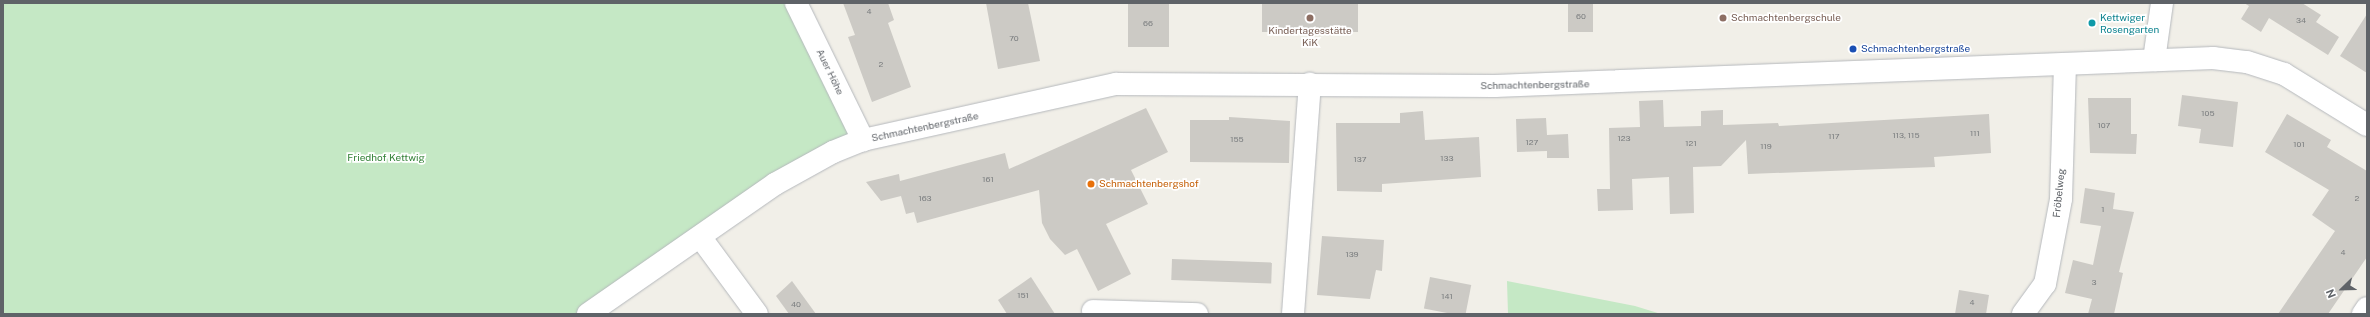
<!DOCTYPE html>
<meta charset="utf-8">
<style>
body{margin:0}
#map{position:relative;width:2370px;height:317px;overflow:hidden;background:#f1efe8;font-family:"Public Sans",sans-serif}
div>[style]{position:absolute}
.green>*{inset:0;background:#c5e8c5}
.building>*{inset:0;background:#cccac5;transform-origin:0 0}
.roads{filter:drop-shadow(0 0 1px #b5b8bc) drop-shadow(0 0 1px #b5b8bc)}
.minor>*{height:22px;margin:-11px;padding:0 11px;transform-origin:11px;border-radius:11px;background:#fff}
.dots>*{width:11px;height:11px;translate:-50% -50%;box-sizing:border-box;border:2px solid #fff;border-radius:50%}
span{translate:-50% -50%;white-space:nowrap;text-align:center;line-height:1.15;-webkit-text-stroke:3.5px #fff;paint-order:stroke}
.number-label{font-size:8px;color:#7a7d7f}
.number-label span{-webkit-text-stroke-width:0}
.culture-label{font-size:10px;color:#0d838f}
.left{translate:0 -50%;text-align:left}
.education-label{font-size:10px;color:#785e54}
.transit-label{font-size:10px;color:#164399}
.street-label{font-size:10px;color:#5f6368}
.park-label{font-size:10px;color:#348238}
.food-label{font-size:10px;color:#c56008}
.frame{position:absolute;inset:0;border:4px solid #5f6368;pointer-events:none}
.north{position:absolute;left:2322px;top:269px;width:40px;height:40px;-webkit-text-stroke:3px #fff;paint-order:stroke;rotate:247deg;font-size:11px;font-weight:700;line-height:16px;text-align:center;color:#5f6368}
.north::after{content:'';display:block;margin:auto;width:14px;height:18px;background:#5f6368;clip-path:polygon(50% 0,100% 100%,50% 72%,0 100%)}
</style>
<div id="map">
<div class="green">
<i style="clip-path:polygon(3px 3px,786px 3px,853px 136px,693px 235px,575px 314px,3px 314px)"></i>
<i style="clip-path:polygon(1507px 281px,1635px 306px,1661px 314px,1508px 314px)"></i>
</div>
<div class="building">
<i style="clip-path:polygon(843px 3px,888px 3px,894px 20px,888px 23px,911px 87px,872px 102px,848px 37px,855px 35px)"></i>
<i style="clip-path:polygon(986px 3px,1028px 3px,1040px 61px,998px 69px)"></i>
<i style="left:1128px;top:3px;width:41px;height:44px"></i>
<i style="left:1262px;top:3px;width:96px;height:29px"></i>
<i style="left:1568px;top:3px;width:25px;height:29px"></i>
<i style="clip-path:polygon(2244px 3px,2302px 3px,2321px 15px,2316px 22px,2339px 37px,2328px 55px,2269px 18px,2261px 32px,2241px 19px,2249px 6px)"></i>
<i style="clip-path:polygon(2367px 14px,2367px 73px,2340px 56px)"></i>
<i style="clip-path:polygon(2182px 95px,2238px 102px,2233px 147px,2199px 143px,2201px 129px,2178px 126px)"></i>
<i style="clip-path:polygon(2088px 98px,2131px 98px,2131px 134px,2137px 134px,2136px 154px,2090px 153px)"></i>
<i style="clip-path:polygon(1663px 100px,1664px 127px,1701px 126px,1701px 111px,1723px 110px,1723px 125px,1778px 123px,1779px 126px,1989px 114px,1991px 153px,1934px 157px,1935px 167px,1748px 174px,1746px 140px,1721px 166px,1693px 167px,1694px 213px,1670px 214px,1669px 177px,1632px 179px,1633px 210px,1598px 211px,1597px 189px,1610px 189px,1609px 128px,1640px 127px,1639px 101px)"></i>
<i style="clip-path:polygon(1146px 108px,1168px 152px,1131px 170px,1148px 204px,1106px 224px,1131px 274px,1098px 291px,1077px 249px,1065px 255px,1050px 239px,1042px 223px,1039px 190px,917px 223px,914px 212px,906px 214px,901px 196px,881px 201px,866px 182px,899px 174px,900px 181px,1005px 153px,1009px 169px)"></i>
<i style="clip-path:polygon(1423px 111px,1425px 140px,1479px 137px,1481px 177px,1382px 184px,1382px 192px,1337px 191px,1336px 123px,1400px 123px,1400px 113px)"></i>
<i style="clip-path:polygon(2287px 114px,2331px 140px,2327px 147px,2367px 171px,2367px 257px,2328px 314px,2278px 314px,2335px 231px,2312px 215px,2329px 190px,2265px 152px)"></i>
<i style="clip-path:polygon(1229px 117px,1290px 121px,1289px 163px,1190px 162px,1190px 120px,1229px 120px)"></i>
<i style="clip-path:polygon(1546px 118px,1547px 135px,1568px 134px,1569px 158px,1547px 158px,1547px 151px,1517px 152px,1516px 119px)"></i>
<i style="clip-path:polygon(2085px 188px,2115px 193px,2113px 209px,2134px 212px,2119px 272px,2123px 273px,2114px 314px,2088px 314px,2092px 299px,2065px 293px,2073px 260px,2093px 265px,2101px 226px,2080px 223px)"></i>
<i style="clip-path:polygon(1322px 236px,1384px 240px,1382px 271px,1376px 270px,1370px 299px,1317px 295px)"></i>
<i style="left:1172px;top:259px;width:100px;height:21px;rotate:2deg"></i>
<i style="clip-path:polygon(1031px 277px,1055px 314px,1007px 314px,998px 300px)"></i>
<i style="left:1430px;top:277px;width:42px;height:32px;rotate:11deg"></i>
<i style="clip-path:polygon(792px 281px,816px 314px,789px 314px,776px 296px)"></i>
<i style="clip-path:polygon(1959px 290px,1989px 295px,1986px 314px,1955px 314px)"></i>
</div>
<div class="roads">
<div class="minor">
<i style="left:796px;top:3px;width:153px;rotate:63.9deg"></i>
<i style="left:2154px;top:60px;width:58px;rotate:-82deg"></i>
<i style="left:701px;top:238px;width:94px;rotate:53.6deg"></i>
<i style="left:1093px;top:311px;width:104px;rotate:1.7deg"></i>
<i style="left:588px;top:314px;width:228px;rotate:-34.8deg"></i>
<i style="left:775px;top:184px;width:66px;rotate:-28.9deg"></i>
<i style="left:833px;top:152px;width:32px;rotate:-22deg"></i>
<i style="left:863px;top:140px;width:259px;rotate:-12.5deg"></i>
<i style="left:1116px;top:84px;width:379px;rotate:0.3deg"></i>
<i style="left:1495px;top:86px;width:719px;rotate:-2.23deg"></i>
<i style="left:2213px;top:58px;width:34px;rotate:7deg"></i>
<i style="left:2247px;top:62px;width:39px;rotate:18deg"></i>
<i style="left:2284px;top:74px;width:97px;rotate:31.6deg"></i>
<i style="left:1293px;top:314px;width:231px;rotate:-85.8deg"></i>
<i style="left:2023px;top:314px;width:37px;rotate:-54deg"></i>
<i style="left:2045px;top:284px;width:86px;rotate:-79.3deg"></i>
<i style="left:2061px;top:199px;width:135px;rotate:-88.3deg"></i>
<i style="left:2363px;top:314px;width:7px;rotate:-56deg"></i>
</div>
</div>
<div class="dots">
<i style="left:1310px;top:18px;background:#8d6e63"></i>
<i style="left:1723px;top:18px;background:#8d6e63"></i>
<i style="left:2092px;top:23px;background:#0f9aa8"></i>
<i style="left:1853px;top:49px;background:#1a4fb4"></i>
<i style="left:1091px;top:184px;background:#e8710a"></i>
</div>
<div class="number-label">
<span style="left:869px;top:12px">4</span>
<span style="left:1581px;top:17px">60</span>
<span style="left:2301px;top:21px">34</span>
<span style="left:1148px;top:24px">66</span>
<span style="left:1014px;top:39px">70</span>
<span style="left:881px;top:65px">2</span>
<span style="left:2208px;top:114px">105</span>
<span style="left:2104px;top:126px">107</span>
<span style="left:1975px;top:134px">111</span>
<span style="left:1906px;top:136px">113, 115</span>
<span style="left:1834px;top:137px">117</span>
<span style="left:1624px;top:139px">123</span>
<span style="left:1237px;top:140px">155</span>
<span style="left:1532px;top:143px">127</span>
<span style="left:1691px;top:144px">121</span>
<span style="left:2299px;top:145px">101</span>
<span style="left:1766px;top:147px">119</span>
<span style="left:1447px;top:159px">133</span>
<span style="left:1360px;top:160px">137</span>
<span style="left:988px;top:180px">161</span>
<span style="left:925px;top:199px">163</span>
<span style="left:2357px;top:199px">2</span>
<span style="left:2103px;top:210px">1</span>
<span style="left:2343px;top:253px">4</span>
<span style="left:1352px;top:255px">139</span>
<span style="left:2094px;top:283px">3</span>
<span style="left:1023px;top:296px">151</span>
<span style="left:1447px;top:297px">141</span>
<span style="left:1972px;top:303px">4</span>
<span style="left:796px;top:305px">40</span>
</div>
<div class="culture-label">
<span class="left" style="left:2100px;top:23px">Kettwiger<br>Rosengarten</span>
</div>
<div class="education-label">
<span class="left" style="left:1731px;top:18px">Schmachtenbergschule</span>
<span style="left:1310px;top:36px">Kindertagesstätte<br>KiK</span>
</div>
<div class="transit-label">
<span class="left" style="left:1861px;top:49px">Schmachtenbergstraße</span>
</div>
<div class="street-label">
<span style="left:830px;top:72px;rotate:64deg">Auer Höhe</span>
<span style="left:1535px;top:85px;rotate:-1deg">Schmachtenbergstraße</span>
<span style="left:925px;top:127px;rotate:-12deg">Schmachtenbergstraße</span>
<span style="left:2059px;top:193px;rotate:-84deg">Fröbelweg</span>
</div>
<div class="park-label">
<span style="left:386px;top:158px">Friedhof Kettwig</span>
</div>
<div class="food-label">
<span class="left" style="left:1099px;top:184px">Schmachtenbergshof</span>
</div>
<div class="frame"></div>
<div class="north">N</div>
</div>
